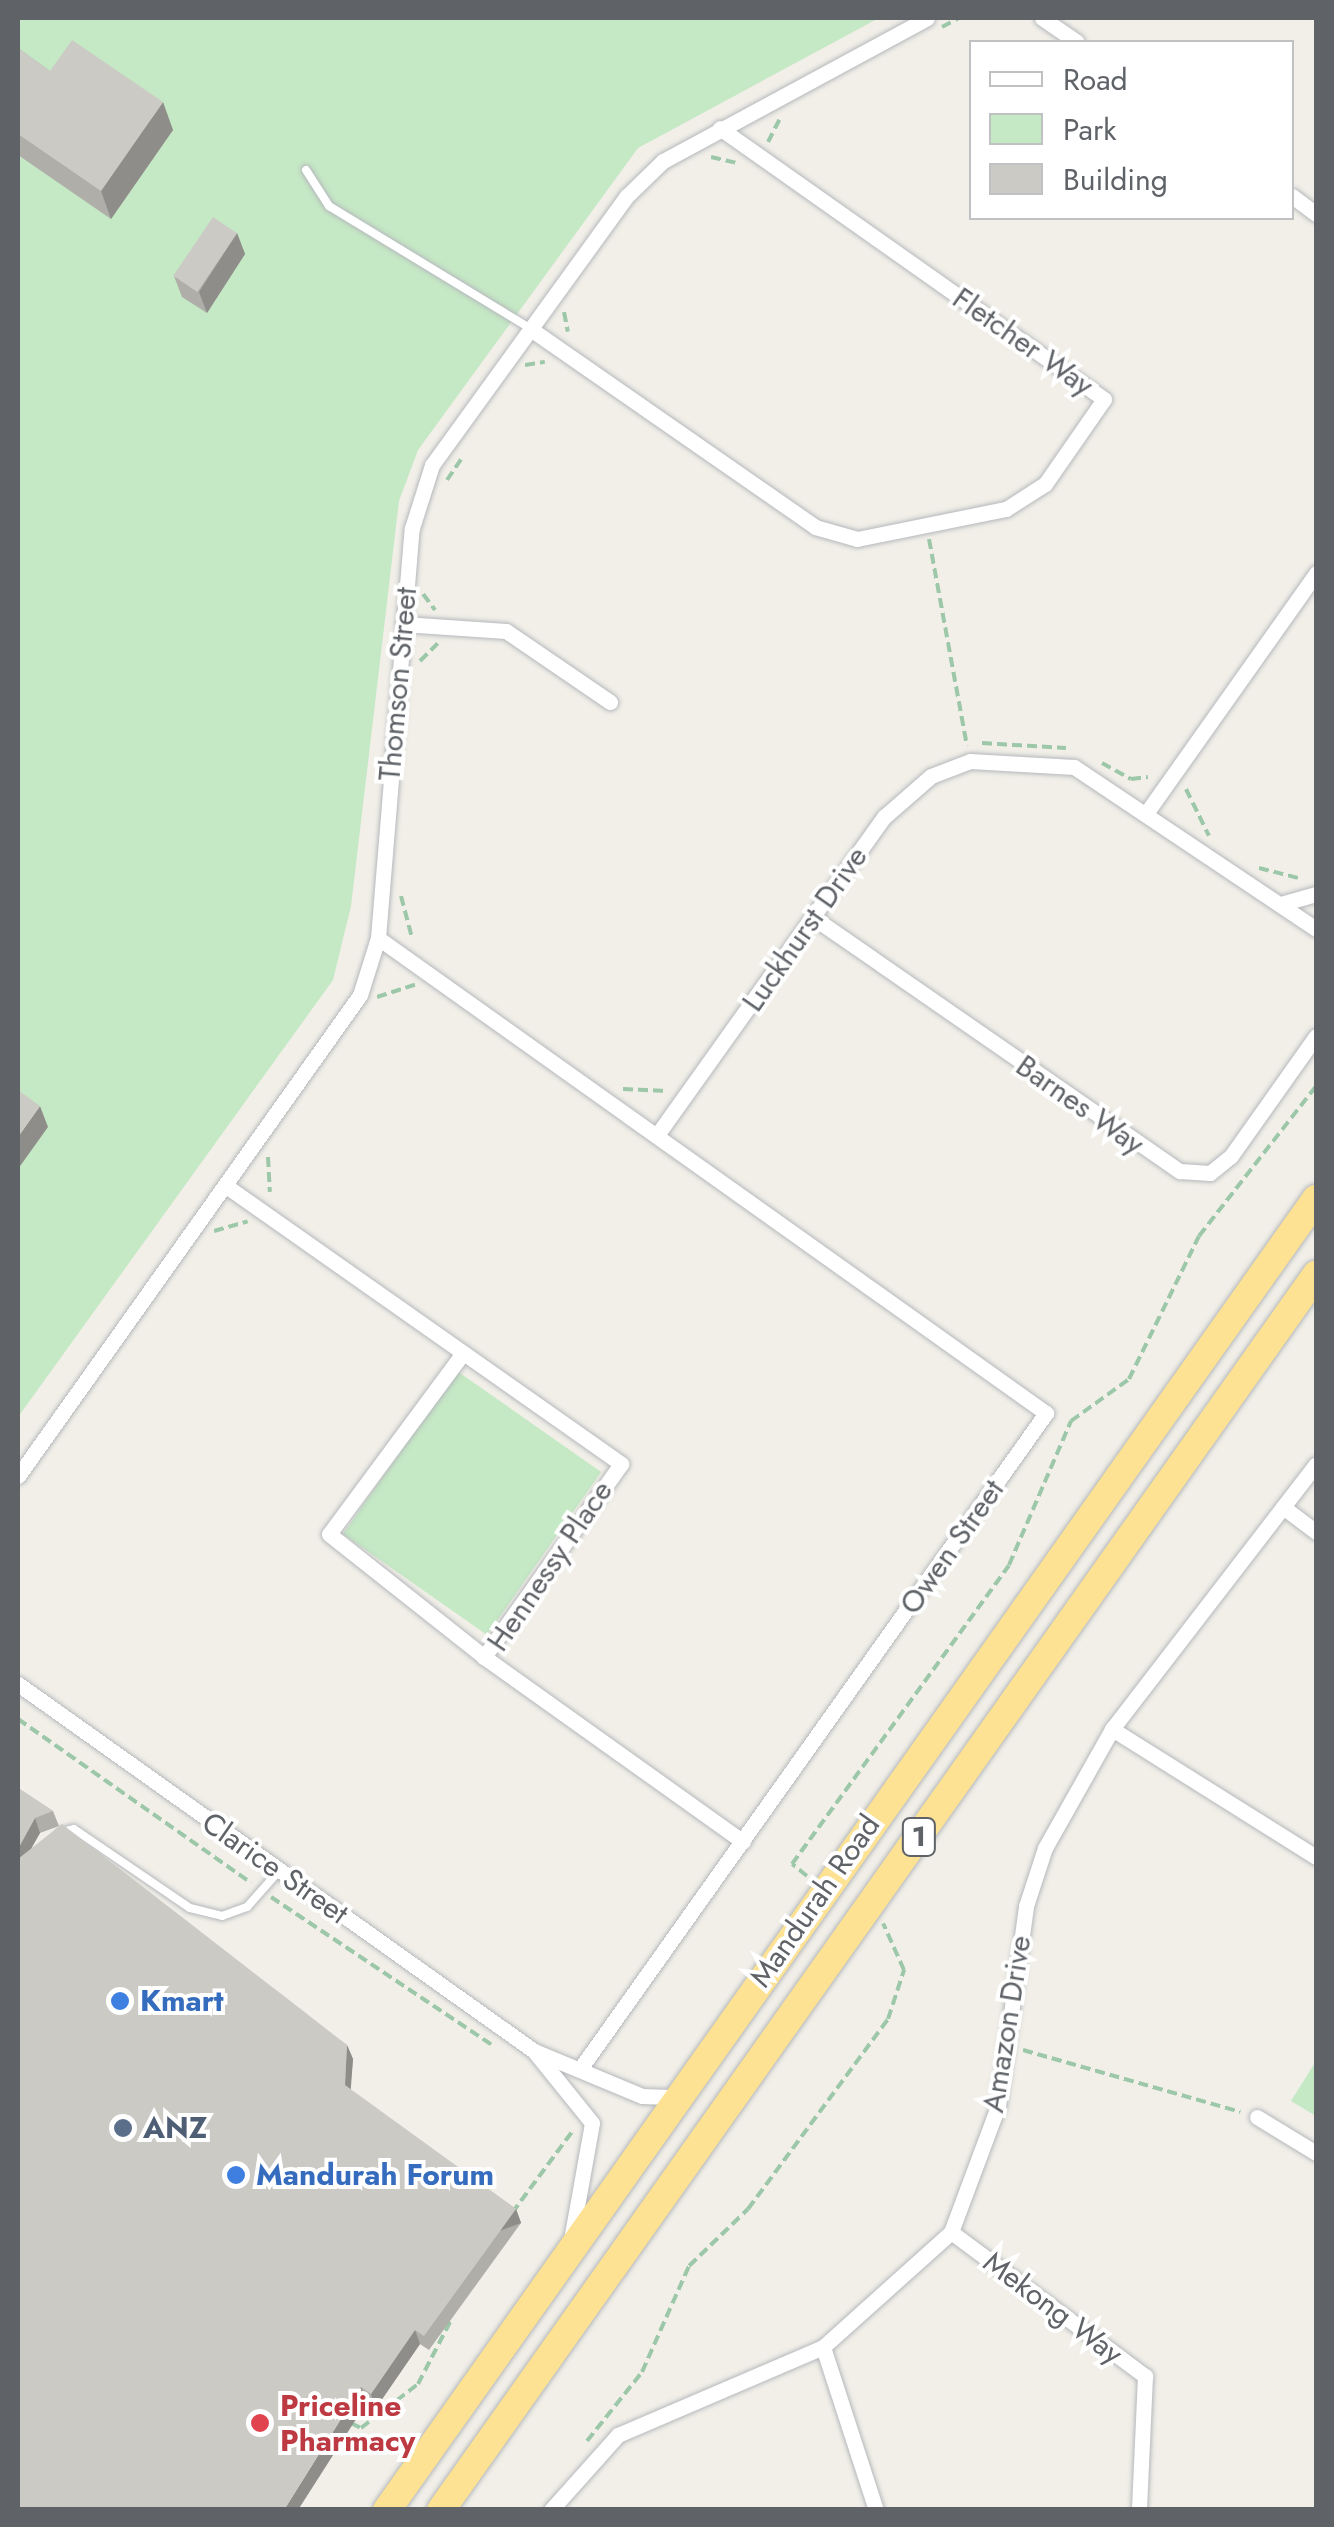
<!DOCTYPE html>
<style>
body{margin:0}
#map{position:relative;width:1334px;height:2527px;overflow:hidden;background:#f1efe8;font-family:Jost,sans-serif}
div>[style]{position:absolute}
.green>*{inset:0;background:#c5e8c5;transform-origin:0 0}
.path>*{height:4px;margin-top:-2px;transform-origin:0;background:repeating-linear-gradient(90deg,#9cc7a9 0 10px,transparent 0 15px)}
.roads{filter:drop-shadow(0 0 2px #b5b8bc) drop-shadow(0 0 2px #b5b8bc)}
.lane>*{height:8px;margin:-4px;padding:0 4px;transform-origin:4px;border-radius:4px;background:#fff}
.street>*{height:15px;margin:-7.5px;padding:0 7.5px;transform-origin:7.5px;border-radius:7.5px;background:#fff}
.highway>*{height:28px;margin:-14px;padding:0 14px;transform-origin:14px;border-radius:14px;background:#fde293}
.wall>*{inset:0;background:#afaea9}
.shaded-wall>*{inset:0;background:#8f8d8a;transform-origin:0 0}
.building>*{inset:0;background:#cccac5;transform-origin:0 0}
.dots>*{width:28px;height:28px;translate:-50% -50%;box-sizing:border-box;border:5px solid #fff;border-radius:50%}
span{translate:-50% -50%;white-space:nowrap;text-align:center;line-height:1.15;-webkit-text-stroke:8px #fff;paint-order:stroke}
.shield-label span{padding:2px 8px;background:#fff;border:2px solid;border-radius:8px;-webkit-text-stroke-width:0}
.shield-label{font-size:28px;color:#5f6368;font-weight:700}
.street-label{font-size:30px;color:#5f6368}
.shop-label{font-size:30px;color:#366cbe;font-weight:700}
.left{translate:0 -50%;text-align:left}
.service-label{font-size:30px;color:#4e5e75;font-weight:700}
.health-label{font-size:30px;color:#be3a42;font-weight:700}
.frame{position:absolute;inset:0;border:20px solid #5f6368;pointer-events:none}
.legend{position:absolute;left:969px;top:40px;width:325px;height:180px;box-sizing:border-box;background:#fff;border:2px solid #bfc1c3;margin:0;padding:12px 18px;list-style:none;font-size:30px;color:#5f6368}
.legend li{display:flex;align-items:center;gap:20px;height:50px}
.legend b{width:50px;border:2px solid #bfc1c3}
</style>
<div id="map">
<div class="green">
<i style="clip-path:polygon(18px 18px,879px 18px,638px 148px,418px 450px,399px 501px,351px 906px,333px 980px,18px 1417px)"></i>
<i style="left:457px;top:1371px;width:176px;height:199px;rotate:35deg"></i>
<i style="clip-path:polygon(1316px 2061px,1316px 2116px,1291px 2101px)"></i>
</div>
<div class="path">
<i style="left:975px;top:18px;width:47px"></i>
<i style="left:942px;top:27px;width:19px;rotate:-28deg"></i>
<i style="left:768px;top:142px;width:25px;rotate:-63deg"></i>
<i style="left:711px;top:157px;width:26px;rotate:13deg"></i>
<i style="left:564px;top:312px;width:20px;rotate:79deg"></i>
<i style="left:525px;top:365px;width:20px;rotate:-9deg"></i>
<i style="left:447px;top:480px;width:25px;rotate:-56deg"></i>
<i style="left:929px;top:539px;width:210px;rotate:79.6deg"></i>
<i style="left:423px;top:594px;width:20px;rotate:53deg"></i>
<i style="left:420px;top:661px;width:25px;rotate:-45deg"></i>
<i style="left:982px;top:743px;width:84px;rotate:3.4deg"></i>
<i style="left:1102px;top:763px;width:33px;rotate:29deg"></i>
<i style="left:1131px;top:779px;width:17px;rotate:-7deg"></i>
<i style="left:1186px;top:789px;width:52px;rotate:63.9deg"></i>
<i style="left:1259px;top:868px;width:44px;rotate:14.3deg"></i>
<i style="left:401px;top:896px;width:43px;rotate:75.3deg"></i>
<i style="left:377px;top:997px;width:40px;rotate:-18deg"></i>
<i style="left:623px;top:1089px;width:44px;rotate:2.6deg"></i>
<i style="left:268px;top:1157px;width:35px;rotate:87deg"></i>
<i style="left:214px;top:1231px;width:35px;rotate:-16deg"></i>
<i style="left:18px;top:1719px;width:285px;rotate:35.1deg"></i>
<i style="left:807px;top:1876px;width:19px;rotate:-141deg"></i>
<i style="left:792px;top:1864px;width:369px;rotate:-54deg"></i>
<i style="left:1009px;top:1565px;width:157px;rotate:-66.7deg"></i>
<i style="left:1071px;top:1421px;width:72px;rotate:-35.9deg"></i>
<i style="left:1129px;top:1379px;width:159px;rotate:-63.9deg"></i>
<i style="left:1199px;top:1236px;width:190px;rotate:-52deg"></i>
<i style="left:271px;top:1897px;width:265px;rotate:33.8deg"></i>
<i style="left:1023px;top:2050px;width:226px;rotate:15.9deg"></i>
<i style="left:512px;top:2213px;width:101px;rotate:-53.5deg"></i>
<i style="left:351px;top:2423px;width:11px;rotate:27deg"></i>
<i style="left:361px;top:2428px;width:72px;rotate:-37.7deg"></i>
<i style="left:418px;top:2384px;width:72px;rotate:-62.7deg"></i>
<i style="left:587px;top:2441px;width:88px;rotate:-51.4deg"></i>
<i style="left:642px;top:2372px;width:116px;rotate:-66.1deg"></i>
<i style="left:689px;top:2266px;width:82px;rotate:-44deg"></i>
<i style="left:748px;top:2209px;width:236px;rotate:-53.6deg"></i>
<i style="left:888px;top:2019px;width:52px;rotate:-71.9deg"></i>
<i style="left:904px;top:1970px;width:51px;rotate:-114.1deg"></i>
</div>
<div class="roads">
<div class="lane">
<i style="left:306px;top:170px;width:43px;rotate:57.4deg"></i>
<i style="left:329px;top:206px;width:235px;rotate:31.3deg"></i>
<i style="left:62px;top:1832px;width:12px;rotate:-14deg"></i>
<i style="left:74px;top:1829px;width:140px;rotate:34.3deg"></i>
<i style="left:190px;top:1908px;width:33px;rotate:14deg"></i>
<i style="left:222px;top:1916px;width:27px;rotate:-20deg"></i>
<i style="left:247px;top:1907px;width:48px;rotate:-48.4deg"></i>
</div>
<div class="street">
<i style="left:1042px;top:18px;width:42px;rotate:34.4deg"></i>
<i style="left:1292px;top:196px;width:30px;rotate:37deg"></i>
<i style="left:532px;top:330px;width:345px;rotate:34.8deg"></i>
<i style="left:815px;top:527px;width:44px;rotate:15.9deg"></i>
<i style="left:857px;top:539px;width:152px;rotate:-11.4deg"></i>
<i style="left:1006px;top:509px;width:46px;rotate:-32.7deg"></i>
<i style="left:1045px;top:484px;width:103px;rotate:-55.2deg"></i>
<i style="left:1104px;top:399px;width:470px;rotate:-144.8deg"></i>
<i style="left:403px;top:624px;width:103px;rotate:3.9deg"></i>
<i style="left:506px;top:631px;width:126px;rotate:34.3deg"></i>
<i style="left:1147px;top:812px;width:293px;rotate:-54.7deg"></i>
<i style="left:1281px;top:904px;width:36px;rotate:-16deg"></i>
<i style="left:814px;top:918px;width:445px;rotate:34.7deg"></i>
<i style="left:1180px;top:1171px;width:30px;rotate:4deg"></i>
<i style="left:1210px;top:1173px;width:27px;rotate:-39deg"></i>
<i style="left:1231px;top:1156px;width:147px;rotate:-54.7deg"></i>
<i style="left:378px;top:938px;width:820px;rotate:35.42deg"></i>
<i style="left:1046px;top:1413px;width:805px;rotate:125.39deg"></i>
<i style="left:657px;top:1135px;width:391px;rotate:-54.5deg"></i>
<i style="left:884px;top:817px;width:62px;rotate:-41.1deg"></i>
<i style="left:931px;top:776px;width:42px;rotate:-21deg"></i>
<i style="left:970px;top:761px;width:104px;rotate:3.3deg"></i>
<i style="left:1074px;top:767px;width:291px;rotate:33.8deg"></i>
<i style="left:226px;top:1186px;width:483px;rotate:35.1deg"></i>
<i style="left:621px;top:1464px;width:237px;rotate:125.4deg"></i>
<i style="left:484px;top:1657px;width:318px;rotate:35.5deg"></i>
<i style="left:463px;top:1353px;width:225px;rotate:126.5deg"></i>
<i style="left:329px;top:1534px;width:198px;rotate:38.4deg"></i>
<i style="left:18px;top:1476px;width:590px;rotate:-54.59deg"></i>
<i style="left:360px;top:995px;width:60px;rotate:-72.5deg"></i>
<i style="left:378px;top:938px;width:411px;rotate:-85.3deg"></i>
<i style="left:412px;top:528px;width:66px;rotate:-72.4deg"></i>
<i style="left:432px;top:465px;width:332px;rotate:-54.1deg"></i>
<i style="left:627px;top:196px;width:50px;rotate:-44.2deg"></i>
<i style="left:663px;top:161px;width:300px;rotate:-28.4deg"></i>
<i style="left:1283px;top:1507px;width:41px;rotate:37.1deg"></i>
<i style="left:18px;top:1684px;width:633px;rotate:35.42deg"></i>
<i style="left:534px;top:2051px;width:92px;rotate:51.1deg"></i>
<i style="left:592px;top:2123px;width:119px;rotate:100.2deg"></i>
<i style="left:1112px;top:1729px;width:241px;rotate:32.1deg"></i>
<i style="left:534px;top:2051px;width:117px;rotate:22.6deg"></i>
<i style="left:642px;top:2096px;width:35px;rotate:2deg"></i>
<i style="left:1257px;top:2117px;width:69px;rotate:31.4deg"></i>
<i style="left:951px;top:2232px;width:242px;rotate:36.6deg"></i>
<i style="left:1145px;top:2376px;width:134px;rotate:92.6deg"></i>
<i style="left:823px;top:2347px;width:171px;rotate:72deg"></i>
<i style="left:551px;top:2510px;width:101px;rotate:-48.2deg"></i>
<i style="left:618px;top:2435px;width:223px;rotate:-23.2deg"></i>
<i style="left:823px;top:2347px;width:172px;rotate:-41.9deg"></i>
<i style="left:951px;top:2232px;width:134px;rotate:-69.5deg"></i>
<i style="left:998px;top:2106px;width:202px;rotate:-82deg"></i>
<i style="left:1026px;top:1906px;width:61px;rotate:-71.9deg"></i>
<i style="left:1045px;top:1848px;width:137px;rotate:-60.6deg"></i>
<i style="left:1112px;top:1729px;width:334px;rotate:-52.4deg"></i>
</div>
<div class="highway">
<i style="left:387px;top:2510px;width:1607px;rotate:-54.68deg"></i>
<i style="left:441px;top:2510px;width:1514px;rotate:-54.68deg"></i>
</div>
</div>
<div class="wall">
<i style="clip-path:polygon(18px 48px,50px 71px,173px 130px,111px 219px,18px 155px)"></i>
<i style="clip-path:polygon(237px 233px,245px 254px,207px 313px,182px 297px,174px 276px)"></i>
<i style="clip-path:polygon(18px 1788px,53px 1811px,59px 1826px,40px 1833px,31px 1848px,347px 2045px,353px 2059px,350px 2090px,516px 2209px,521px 2223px,429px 2350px,420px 2344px,376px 2408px,367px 2402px,18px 2510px)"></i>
</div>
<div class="shaded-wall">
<i style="clip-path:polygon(163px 102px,173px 130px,111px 219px,101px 191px)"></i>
<i style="clip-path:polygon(237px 233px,245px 254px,207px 313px,199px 292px)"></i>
<i style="clip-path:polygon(40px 1106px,48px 1127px,18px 1169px,18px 1137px)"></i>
<i style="clip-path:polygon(35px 1818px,40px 1833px,18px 1872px,18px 1849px)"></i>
<i style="clip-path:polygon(347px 2045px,353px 2059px,350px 2100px,345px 2085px)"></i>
<i style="left:516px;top:2209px;width:15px;height:157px;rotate:70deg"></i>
<i style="clip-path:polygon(415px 2330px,420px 2344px,376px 2408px,371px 2394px)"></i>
<i style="clip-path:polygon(361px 2387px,367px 2402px,298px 2510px,284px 2510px)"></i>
</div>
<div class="building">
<i style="clip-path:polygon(72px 40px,163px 102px,101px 191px,18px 134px,18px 48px,50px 71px)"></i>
<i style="left:213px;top:217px;width:29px;height:71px;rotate:34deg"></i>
<i style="clip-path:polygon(18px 1090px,40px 1106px,18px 1137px)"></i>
<i style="clip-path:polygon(18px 1788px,53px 1811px,35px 1818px,18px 1849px)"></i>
<i style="clip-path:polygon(62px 1824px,347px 2045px,345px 2085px,516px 2209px,424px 2336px,415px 2330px,371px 2394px,361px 2387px,284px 2510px,18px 2510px,18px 1859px)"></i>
</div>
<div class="dots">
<i style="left:120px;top:2001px;background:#3f7fe0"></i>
<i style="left:123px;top:2128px;background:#5c6f8a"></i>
<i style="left:236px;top:2175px;background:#3f7fe0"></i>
<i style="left:260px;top:2423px;background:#e0444e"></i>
</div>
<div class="shield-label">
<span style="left:919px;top:1837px">1</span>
</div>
<div class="street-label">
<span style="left:1023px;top:342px;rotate:35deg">Fletcher Way</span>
<span style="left:398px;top:684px;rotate:-85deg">Thomson Street</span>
<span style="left:805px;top:929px;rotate:-55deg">Luckhurst Drive</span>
<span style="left:1080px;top:1105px;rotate:35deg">Barnes Way</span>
<span style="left:952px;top:1547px;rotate:-55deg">Owen Street</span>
<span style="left:550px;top:1566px;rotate:-56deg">Hennessy Place</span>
<span style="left:275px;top:1868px;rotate:35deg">Clarice Street</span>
<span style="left:815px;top:1901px;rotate:-55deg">Mandurah Road</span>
<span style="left:1007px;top:2024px;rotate:-81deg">Amazon Drive</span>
<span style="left:1053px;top:2308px;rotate:37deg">Mekong Way</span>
</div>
<div class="shop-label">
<span class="left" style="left:140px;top:2001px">Kmart</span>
<span class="left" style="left:256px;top:2175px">Mandurah Forum</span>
</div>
<div class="service-label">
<span class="left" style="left:143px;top:2128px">ANZ</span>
</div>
<div class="health-label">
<span class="left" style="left:280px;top:2423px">Priceline<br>Pharmacy</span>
</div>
<div class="frame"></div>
<ul class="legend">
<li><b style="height:12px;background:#fff"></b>Road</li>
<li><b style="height:28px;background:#c5e8c5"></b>Park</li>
<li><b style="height:28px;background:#cccac5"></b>Building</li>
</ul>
</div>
